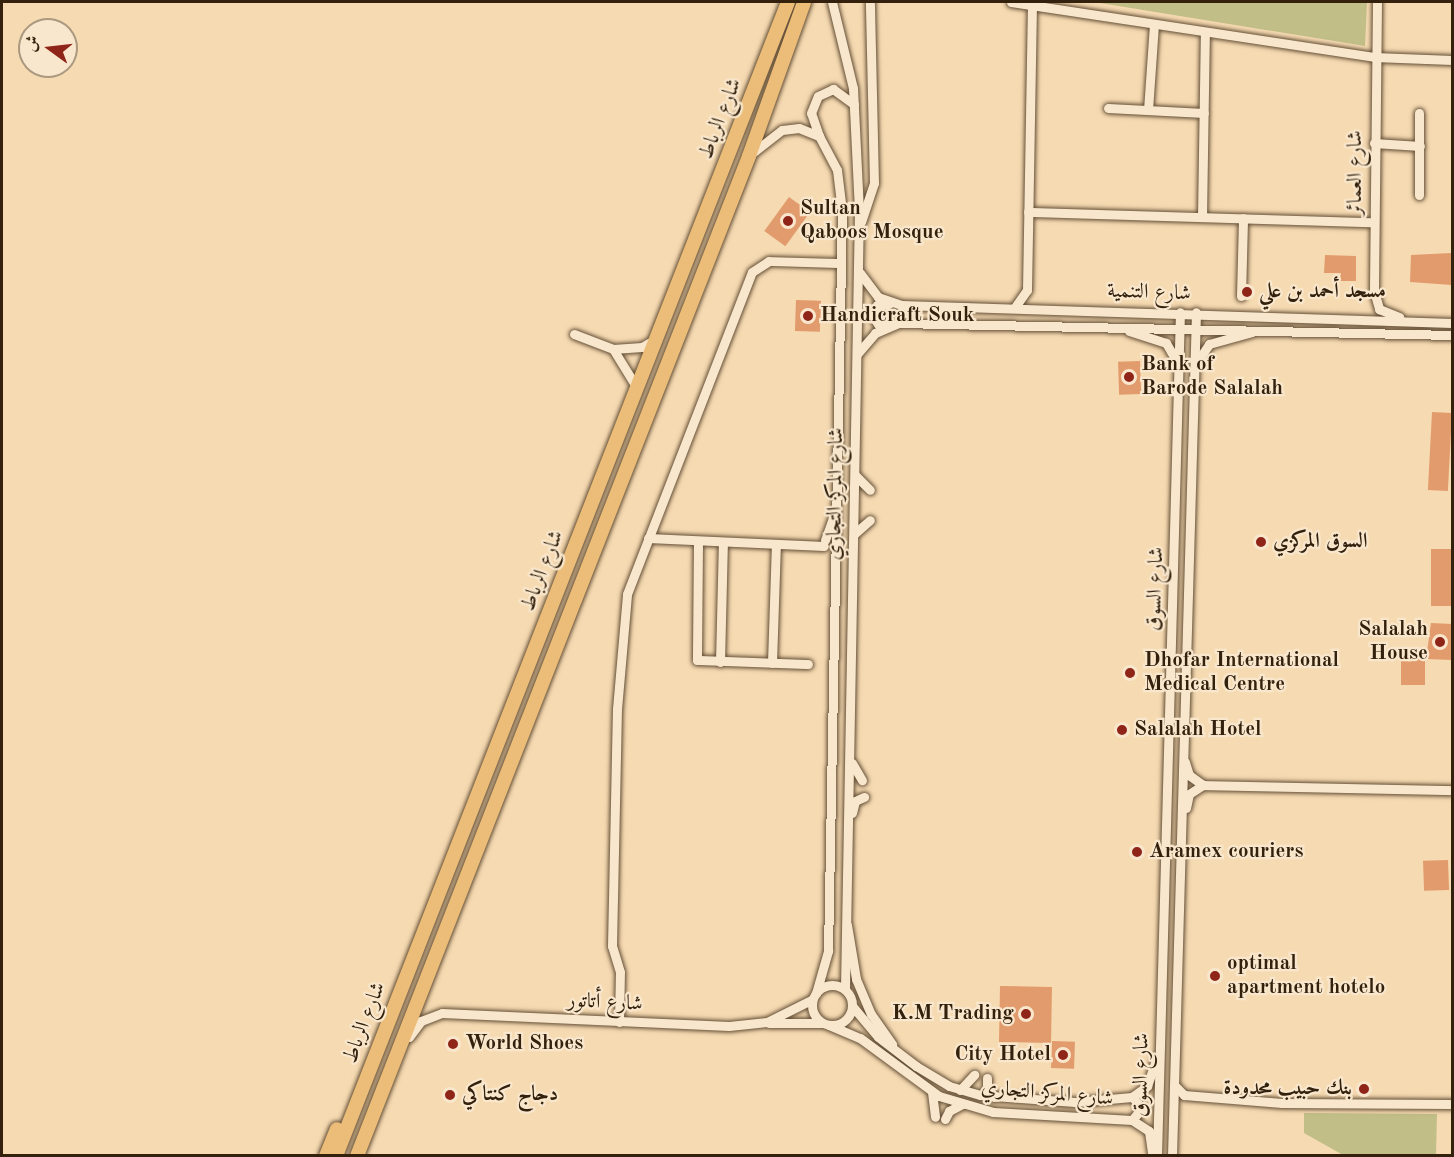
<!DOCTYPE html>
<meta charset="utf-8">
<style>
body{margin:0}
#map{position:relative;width:1454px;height:1157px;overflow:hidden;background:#f6dab2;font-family:"Old Standard TT",Amiri,serif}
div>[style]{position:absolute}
.green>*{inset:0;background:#c2be88}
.building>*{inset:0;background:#e29b6c;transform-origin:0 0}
.roads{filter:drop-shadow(0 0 2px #644f36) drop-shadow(0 0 2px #644f36)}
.minor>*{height:9px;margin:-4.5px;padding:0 4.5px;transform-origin:4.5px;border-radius:4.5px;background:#f9e7cd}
.minor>.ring{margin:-4.5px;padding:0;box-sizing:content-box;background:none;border:9px solid #f9e7cd;border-radius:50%}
.highway>*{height:14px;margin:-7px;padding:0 7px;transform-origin:7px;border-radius:7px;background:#ebbd79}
.dots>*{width:16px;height:16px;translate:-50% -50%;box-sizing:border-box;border:3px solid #f9e7cd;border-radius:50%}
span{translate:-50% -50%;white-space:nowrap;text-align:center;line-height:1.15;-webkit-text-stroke:4.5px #f9e7cd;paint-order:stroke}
.street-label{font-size:21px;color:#34210d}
.poi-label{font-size:21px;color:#34210d;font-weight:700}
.left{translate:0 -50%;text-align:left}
.right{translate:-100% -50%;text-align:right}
.frame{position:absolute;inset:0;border:3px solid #34210d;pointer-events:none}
.north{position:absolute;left:18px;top:18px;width:60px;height:60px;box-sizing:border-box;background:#f9e7cd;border:2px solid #aa9880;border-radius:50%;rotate:285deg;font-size:16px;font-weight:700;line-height:24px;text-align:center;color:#34210d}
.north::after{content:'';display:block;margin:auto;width:21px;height:27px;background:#8f2418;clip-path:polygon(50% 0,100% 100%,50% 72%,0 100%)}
</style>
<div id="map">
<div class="green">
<i style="clip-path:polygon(1094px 2px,1367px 2px,1365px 46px)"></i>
<i style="clip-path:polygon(1304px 1113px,1437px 1114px,1436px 1155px,1343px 1155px,1304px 1133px)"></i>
</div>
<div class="building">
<i style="left:789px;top:197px;width:26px;height:42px;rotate:36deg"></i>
<i style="clip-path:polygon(1451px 253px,1452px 285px,1410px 282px,1411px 255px)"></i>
<i style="clip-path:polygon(1325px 255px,1356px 256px,1356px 281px,1340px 281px,1341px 273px,1324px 273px)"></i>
<i style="left:796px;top:300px;width:25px;height:31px;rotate:2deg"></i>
<i style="left:1140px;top:361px;width:33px;height:22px;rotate:88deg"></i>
<i style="left:1432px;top:412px;width:20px;height:78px;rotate:3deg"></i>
<i style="left:1431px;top:549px;width:21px;height:57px"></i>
<i style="clip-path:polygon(1431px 623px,1452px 624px,1452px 660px,1426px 659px)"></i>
<i style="left:1401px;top:653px;width:24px;height:32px"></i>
<i style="left:1448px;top:860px;width:30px;height:25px;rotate:88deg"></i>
<i style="left:1000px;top:986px;width:52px;height:56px;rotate:1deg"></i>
<i style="left:1052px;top:1041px;width:23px;height:27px;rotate:2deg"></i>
</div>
<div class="roads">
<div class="minor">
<i style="left:832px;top:2px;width:89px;rotate:76.3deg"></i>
<i style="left:853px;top:88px;width:122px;rotate:87.2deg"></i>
<i style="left:859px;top:210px;width:779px;rotate:91.03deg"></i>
<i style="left:1011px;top:2px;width:367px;rotate:8.6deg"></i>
<i style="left:1374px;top:57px;width:78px;rotate:2.2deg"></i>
<i style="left:1377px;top:2px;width:289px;rotate:90.6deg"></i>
<i style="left:1374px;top:291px;width:19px;rotate:74deg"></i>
<i style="left:1379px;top:309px;width:22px;rotate:22deg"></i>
<i style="left:1108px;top:108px;width:96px;rotate:3deg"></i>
<i style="left:1148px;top:110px;width:85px;rotate:-86deg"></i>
<i style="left:1419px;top:113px;width:82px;rotate:90deg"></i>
<i style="left:819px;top:136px;width:24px;rotate:-109deg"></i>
<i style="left:811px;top:113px;width:18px;rotate:-68deg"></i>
<i style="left:818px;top:96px;width:17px;rotate:-25deg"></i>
<i style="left:833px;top:89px;width:26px;rotate:36deg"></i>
<i style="left:1374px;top:143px;width:46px;rotate:3.7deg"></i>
<i style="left:751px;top:154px;width:39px;rotate:-38deg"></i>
<i style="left:782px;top:130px;width:17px;rotate:-7deg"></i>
<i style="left:799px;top:128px;width:22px;rotate:22deg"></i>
<i style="left:819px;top:136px;width:38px;rotate:62deg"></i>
<i style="left:837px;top:170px;width:39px;rotate:83deg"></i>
<i style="left:842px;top:209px;width:742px;rotate:91.08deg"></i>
<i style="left:828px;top:951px;width:44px;rotate:105.9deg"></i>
<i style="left:1028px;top:212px;width:346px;rotate:1.7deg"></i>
<i style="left:1202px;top:217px;width:183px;rotate:-89.1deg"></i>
<i style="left:861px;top:222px;width:41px;rotate:-71.6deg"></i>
<i style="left:874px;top:183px;width:181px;rotate:-91.3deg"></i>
<i style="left:860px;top:273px;width:30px;rotate:53deg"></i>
<i style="left:878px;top:297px;width:24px;rotate:19deg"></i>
<i style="left:901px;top:305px;width:551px;rotate:1.87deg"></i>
<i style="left:1241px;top:296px;width:78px;rotate:-88.5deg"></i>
<i style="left:1015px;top:307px;width:21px;rotate:-55deg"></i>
<i style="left:1027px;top:290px;width:285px;rotate:-89deg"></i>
<i style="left:889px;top:326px;width:11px;rotate:-170deg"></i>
<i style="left:878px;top:324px;width:11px;rotate:-124deg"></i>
<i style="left:872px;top:315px;width:11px;rotate:-63deg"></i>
<i style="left:877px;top:305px;width:12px;rotate:-5deg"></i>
<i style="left:1129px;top:331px;width:39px;rotate:18deg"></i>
<i style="left:1166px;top:343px;width:22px;rotate:60deg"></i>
<i style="left:574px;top:334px;width:42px;rotate:21deg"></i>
<i style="left:613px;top:349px;width:29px;rotate:-4deg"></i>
<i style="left:642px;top:347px;width:16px;rotate:-30deg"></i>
<i style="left:613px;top:349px;width:46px;rotate:58.4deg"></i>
<i style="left:857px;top:354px;width:28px;rotate:-49deg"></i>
<i style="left:875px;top:333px;width:26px;rotate:-23deg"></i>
<i style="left:899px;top:323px;width:553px;rotate:1.24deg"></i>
<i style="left:1197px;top:362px;width:22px;rotate:-56deg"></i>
<i style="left:1209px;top:344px;width:45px;rotate:-15.6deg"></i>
<i style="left:855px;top:475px;width:21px;rotate:45deg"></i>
<i style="left:854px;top:534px;width:21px;rotate:-41deg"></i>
<i style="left:648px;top:538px;width:176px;rotate:2.6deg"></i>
<i style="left:825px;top:540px;width:27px;rotate:-70deg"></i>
<i style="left:698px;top:541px;width:119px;rotate:90.5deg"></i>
<i style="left:697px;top:660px;width:111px;rotate:2.1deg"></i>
<i style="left:720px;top:662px;width:120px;rotate:-88.6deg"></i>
<i style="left:772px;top:663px;width:119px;rotate:-88.1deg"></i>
<i style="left:1185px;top:762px;width:14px;rotate:73deg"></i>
<i style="left:1189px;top:775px;width:17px;rotate:36deg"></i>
<i style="left:852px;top:763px;width:20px;rotate:60deg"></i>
<i style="left:1186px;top:808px;width:14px;rotate:-78deg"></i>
<i style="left:1189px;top:794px;width:17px;rotate:-33deg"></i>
<i style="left:1203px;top:785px;width:249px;rotate:1.2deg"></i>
<i style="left:852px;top:813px;width:12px;rotate:-76deg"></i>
<i style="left:855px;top:801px;width:10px;rotate:-24deg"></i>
<i style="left:847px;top:925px;width:55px;rotate:80.5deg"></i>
<i style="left:856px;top:979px;width:38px;rotate:67deg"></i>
<i style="left:871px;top:1014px;width:37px;rotate:55deg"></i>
<i class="ring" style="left:812px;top:985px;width:31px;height:31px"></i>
<i style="left:853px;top:1007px;width:39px;rotate:50deg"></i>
<i style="left:878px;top:1037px;width:48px;rotate:37.3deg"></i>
<i style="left:916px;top:1066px;width:39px;rotate:31deg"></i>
<i style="left:949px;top:1086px;width:32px;rotate:16deg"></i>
<i style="left:980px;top:1095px;width:95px;rotate:4.2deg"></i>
<i style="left:1075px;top:1102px;width:57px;rotate:-5deg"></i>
<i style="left:1132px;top:1097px;width:19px;rotate:-36deg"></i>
<i style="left:1147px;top:1086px;width:31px;rotate:-71deg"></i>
<i style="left:619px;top:1022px;width:50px;rotate:-88.9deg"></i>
<i style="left:620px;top:972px;width:27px;rotate:-107deg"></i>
<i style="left:612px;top:946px;width:237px;rotate:-88.8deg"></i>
<i style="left:617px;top:709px;width:115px;rotate:-85deg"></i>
<i style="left:627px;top:594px;width:345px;rotate:-68.8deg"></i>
<i style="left:752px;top:272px;width:20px;rotate:-33deg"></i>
<i style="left:769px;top:261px;width:72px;rotate:1.6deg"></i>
<i style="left:769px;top:1023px;width:53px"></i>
<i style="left:829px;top:1025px;width:34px;rotate:23deg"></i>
<i style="left:860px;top:1038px;width:98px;rotate:36.3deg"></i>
<i style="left:939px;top:1096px;width:56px;rotate:16.5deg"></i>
<i style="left:993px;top:1112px;width:139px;rotate:3.3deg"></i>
<i style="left:1132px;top:1120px;width:20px;rotate:33deg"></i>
<i style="left:1149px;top:1131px;width:22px;rotate:82deg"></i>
<i style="left:409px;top:1037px;width:20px;rotate:-53deg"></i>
<i style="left:421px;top:1021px;width:22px;rotate:-21deg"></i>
<i style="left:442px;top:1013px;width:287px;rotate:2.6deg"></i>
<i style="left:729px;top:1026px;width:38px;rotate:-6deg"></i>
<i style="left:767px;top:1022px;width:51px;rotate:-26.6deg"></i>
<i style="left:987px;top:1078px;width:12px;rotate:90deg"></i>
<i style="left:987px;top:1090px;width:10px;rotate:45deg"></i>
<i style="left:1175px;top:1086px;width:13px;rotate:45deg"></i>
<i style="left:1184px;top:1095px;width:98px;rotate:4.7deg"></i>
<i style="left:1282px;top:1103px;width:170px;rotate:0.3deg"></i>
<i style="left:960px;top:1090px;width:21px;rotate:-47deg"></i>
<i style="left:932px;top:1092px;width:25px;rotate:83deg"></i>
<i style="left:945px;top:1119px;width:9px;rotate:-63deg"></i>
<i style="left:949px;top:1111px;width:15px;rotate:-28deg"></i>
<i style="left:1132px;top:1120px;width:16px;rotate:-50deg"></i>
<i style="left:1142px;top:1108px;width:15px;rotate:-132deg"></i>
<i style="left:1157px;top:1156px;width:844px;rotate:-88.44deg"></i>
<i style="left:1172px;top:1156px;width:844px;rotate:-88.37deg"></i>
</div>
<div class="highway">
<i style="left:326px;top:1156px;width:29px;rotate:-68deg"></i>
<i style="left:336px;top:1156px;width:1239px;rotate:-68.61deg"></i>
<i style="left:357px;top:1156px;width:1074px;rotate:-68.59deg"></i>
<i style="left:749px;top:156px;width:164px;rotate:-70.3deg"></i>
</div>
</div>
<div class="dots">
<i style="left:788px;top:221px;background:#8f2418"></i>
<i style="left:1247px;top:292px;background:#8f2418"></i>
<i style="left:808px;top:316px;background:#8f2418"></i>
<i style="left:1129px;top:377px;background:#8f2418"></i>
<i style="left:1261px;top:542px;background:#8f2418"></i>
<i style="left:1440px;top:642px;background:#8f2418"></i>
<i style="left:1130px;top:673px;background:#8f2418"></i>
<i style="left:1122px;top:730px;background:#8f2418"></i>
<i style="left:1137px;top:852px;background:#8f2418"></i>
<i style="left:1215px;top:976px;background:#8f2418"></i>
<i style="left:1026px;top:1014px;background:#8f2418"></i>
<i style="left:453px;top:1044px;background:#8f2418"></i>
<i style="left:1063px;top:1055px;background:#8f2418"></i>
<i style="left:1364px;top:1089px;background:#8f2418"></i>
<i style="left:450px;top:1095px;background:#8f2418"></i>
</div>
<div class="street-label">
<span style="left:721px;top:119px;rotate:-69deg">شارع الرباط</span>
<span style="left:1356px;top:173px;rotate:-90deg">شارع العمائر</span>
<span style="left:1149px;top:293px;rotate:2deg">شارع التنمية</span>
<span style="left:836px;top:494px;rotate:-89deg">شارع المركز التجاري</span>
<span style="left:543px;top:571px;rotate:-69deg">شارع الرباط</span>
<span style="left:1156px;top:589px;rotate:-88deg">شارع السوق</span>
<span style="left:605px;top:1003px;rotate:3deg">شارع أتاتور</span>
<span style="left:365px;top:1023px;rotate:-69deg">شارع الرباط</span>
<span style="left:1142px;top:1075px;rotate:-89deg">شارع السوق</span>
<span style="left:1047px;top:1094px;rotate:5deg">شارع المركز التجاري</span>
</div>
<div class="poi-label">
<span class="left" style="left:800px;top:221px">Sultan<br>Qaboos Mosque</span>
<span class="left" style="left:1259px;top:292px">مسجد أحمد بن علي</span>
<span class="left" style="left:820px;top:316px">Handicraft Souk</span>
<span class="left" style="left:1141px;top:377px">Bank of<br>Barode Salalah</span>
<span class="left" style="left:1273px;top:542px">السوق المركزي</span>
<span class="right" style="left:1428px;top:642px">Salalah<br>House</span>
<span class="left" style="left:1144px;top:673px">Dhofar International<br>Medical Centre</span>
<span class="left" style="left:1134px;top:730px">Salalah Hotel</span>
<span class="left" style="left:1149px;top:852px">Aramex couriers</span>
<span class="left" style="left:1227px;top:976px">optimal<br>apartment hotelo</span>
<span class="right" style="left:1014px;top:1014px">K.M Trading</span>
<span class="left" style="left:465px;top:1044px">World Shoes</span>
<span class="right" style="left:1051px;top:1055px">City Hotel</span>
<span class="right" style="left:1352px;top:1089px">بنك حبيب محدودة</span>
<span class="left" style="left:462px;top:1095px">دجاج كنتاكي</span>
</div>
<div class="frame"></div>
<div class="north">ش</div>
</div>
